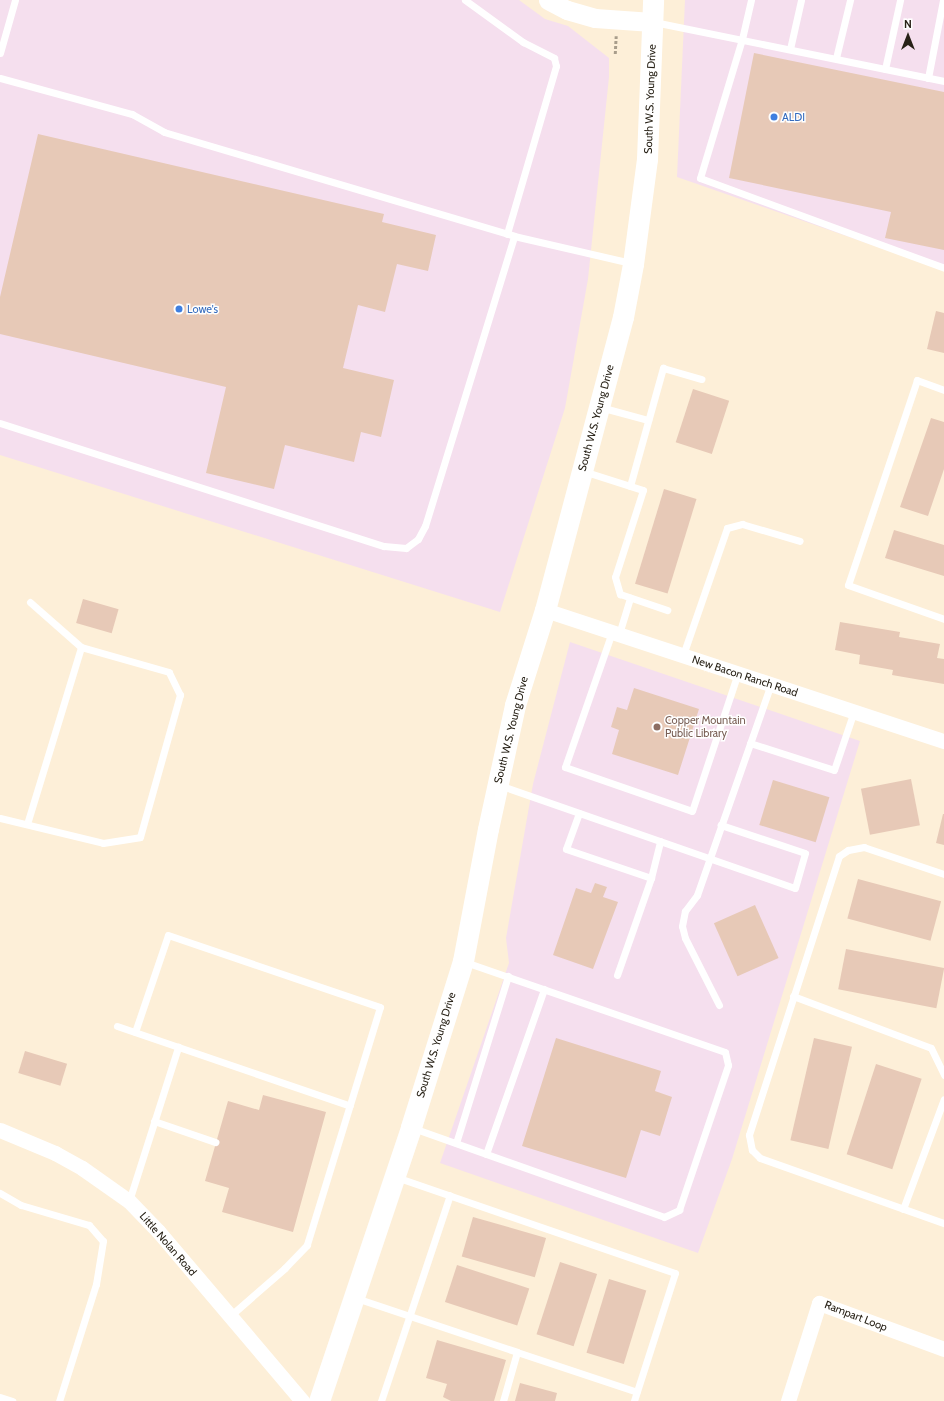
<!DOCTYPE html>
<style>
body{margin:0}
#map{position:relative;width:944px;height:1401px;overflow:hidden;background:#fdefd8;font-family:Cabin,sans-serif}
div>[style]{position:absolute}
.commercial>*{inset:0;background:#f5dfee}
.building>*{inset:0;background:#e7c9b7;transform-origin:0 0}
.path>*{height:2.5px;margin-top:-1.25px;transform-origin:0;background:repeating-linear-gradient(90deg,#a89d8b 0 3px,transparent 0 5px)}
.service>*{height:7px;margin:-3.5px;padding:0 3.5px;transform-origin:3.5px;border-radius:3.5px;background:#fff}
.minor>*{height:15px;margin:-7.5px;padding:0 7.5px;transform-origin:7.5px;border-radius:7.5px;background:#fff}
.tertiary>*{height:19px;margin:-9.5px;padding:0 9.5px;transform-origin:9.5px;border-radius:9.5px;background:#fff}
.secondary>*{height:21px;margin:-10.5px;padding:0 10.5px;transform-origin:10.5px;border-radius:10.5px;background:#fff}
.dots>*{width:11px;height:11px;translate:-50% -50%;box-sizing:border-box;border:2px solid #fff;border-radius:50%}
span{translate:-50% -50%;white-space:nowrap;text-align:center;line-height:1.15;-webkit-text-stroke:3px #fff;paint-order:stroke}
.street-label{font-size:11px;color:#282217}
.shop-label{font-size:11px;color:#366cbe}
.left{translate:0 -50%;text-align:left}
.education-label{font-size:11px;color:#785e54}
.north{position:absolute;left:888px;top:16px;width:40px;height:40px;-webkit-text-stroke:3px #fff;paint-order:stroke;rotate:0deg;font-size:11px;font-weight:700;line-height:16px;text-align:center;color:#282217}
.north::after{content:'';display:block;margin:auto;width:14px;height:18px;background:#282217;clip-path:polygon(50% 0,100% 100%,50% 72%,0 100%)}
</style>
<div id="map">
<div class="commercial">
<i style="clip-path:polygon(0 0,519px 0,545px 19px,568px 26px,609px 58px,609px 77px,588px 279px,565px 408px,500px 612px,0 455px)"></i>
<i style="clip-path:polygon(685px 0,944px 0,944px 270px,677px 177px)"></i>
<i style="clip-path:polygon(570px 642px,860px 741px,732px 1159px,698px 1253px,440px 1163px,509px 963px,506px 938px,533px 784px)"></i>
</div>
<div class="building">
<i style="clip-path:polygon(754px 53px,944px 92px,944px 250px,885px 238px,891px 212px,729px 178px)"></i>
<i style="clip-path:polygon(38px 134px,384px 214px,382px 222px,436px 235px,428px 271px,397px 264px,385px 312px,358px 305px,343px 368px,394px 380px,381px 437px,361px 432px,354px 462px,285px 445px,274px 489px,206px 473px,226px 387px,0 334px,0 297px)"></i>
<i style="clip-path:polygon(936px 311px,944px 313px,944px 353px,927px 349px)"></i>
<i style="left:693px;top:389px;width:38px;height:56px;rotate:18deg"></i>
<i style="clip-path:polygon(931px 418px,944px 422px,944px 469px,928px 516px,900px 507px)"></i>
<i style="left:664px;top:489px;width:34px;height:99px;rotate:17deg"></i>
<i style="clip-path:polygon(894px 530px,944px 545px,944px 576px,885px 558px)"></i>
<i style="left:83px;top:599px;width:37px;height:25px;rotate:16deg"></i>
<i style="clip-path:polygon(840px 622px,900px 632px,899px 637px,940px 644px,937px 658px,944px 659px,944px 684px,892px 675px,893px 670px,859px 664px,860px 655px,835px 650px)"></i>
<i style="clip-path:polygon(634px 688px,699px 709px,678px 775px,612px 754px,619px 730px,611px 727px,617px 707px,627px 710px)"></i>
<i style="left:911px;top:779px;width:47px;height:51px;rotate:79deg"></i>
<i style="left:773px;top:780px;width:59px;height:47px;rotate:17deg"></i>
<i style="clip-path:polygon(943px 814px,944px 814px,944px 845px,936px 843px)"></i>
<i style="left:858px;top:879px;width:86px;height:41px;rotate:15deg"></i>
<i style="clip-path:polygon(595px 883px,607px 887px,603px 897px,618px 902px,593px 969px,553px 955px,576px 888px,591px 893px)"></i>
<i style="left:755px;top:905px;width:58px;height:45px;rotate:66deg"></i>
<i style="left:846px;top:949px;width:100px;height:41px;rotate:11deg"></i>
<i style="clip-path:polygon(556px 1038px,661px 1071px,655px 1091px,672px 1097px,660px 1136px,641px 1130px,626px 1178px,522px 1146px)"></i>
<i style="left:814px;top:1038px;width:39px;height:105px;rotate:13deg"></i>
<i style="left:25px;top:1051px;width:44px;height:23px;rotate:17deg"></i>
<i style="left:876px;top:1064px;width:48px;height:95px;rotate:18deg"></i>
<i style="clip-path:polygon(263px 1095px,326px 1112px,293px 1232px,222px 1212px,229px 1188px,205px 1181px,228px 1101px,259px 1110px)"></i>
<i style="left:473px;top:1217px;width:76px;height:41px;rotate:16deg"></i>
<i style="left:560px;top:1262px;width:39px;height:76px;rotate:18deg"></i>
<i style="left:457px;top:1265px;width:76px;height:39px;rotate:18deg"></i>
<i style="left:609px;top:1279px;width:39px;height:77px;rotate:17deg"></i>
<i style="clip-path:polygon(437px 1340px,506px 1360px,494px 1401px,451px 1401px,443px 1397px,447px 1384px,426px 1378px)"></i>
<i style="clip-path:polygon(520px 1383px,557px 1393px,555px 1401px,515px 1401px)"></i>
</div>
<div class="path">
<i style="left:615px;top:54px;width:18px;rotate:-87deg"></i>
</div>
<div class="service">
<i style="left:465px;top:0;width:72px;rotate:35.9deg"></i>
<i style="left:523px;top:42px;width:35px;rotate:27deg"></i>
<i style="left:554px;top:58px;width:8px;rotate:76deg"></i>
<i style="left:556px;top:66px;width:175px;rotate:106.3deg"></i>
<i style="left:751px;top:0;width:40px;rotate:103deg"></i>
<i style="left:742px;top:39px;width:145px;rotate:106.8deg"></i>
<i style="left:700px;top:178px;width:260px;rotate:20.2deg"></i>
<i style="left:654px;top:22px;width:296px;rotate:11.5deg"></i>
<i style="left:790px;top:49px;width:50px;rotate:-77.3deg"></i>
<i style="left:0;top:53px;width:55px;rotate:-74.2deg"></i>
<i style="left:836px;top:58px;width:60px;rotate:-76.4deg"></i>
<i style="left:885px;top:69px;width:71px;rotate:-77.7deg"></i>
<i style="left:0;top:78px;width:137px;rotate:15.3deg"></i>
<i style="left:132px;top:114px;width:37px;rotate:29deg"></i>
<i style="left:164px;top:132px;width:365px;rotate:16.5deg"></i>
<i style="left:514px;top:236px;width:120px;rotate:13deg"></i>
<i style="left:928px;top:78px;width:79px;rotate:-79.1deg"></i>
<i style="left:944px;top:390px;width:29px;rotate:-160deg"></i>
<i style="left:917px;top:380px;width:216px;rotate:108.6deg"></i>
<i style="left:848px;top:585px;width:102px;rotate:19.5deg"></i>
<i style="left:600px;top:407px;width:50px;rotate:15.2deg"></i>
<i style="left:0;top:423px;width:403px;rotate:17.8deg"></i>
<i style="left:384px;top:546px;width:22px;rotate:5deg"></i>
<i style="left:406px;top:548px;width:15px;rotate:-37deg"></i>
<i style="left:418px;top:539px;width:15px;rotate:-62deg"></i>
<i style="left:425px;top:526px;width:303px;rotate:-72.9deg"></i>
<i style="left:583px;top:471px;width:63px;rotate:17.6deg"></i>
<i style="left:643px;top:490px;width:91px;rotate:107.8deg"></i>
<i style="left:615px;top:577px;width:18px;rotate:74deg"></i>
<i style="left:620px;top:594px;width:50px;rotate:18.8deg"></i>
<i style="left:630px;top:486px;width:123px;rotate:-74.4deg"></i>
<i style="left:663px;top:368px;width:40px;rotate:16deg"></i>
<i style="left:612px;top:632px;width:143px;rotate:109.2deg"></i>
<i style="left:565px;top:767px;width:134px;rotate:19.1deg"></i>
<i style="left:692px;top:811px;width:145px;rotate:-71.6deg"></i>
<i style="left:619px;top:634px;width:38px;rotate:-73deg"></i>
<i style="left:683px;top:655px;width:134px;rotate:-70.9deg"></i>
<i style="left:727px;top:528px;width:16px;rotate:-15deg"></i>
<i style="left:742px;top:524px;width:60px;rotate:16.3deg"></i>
<i style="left:750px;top:743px;width:88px;rotate:17.8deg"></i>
<i style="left:834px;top:770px;width:62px;rotate:-71.3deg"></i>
<i style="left:499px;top:785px;width:313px;rotate:19.2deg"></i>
<i style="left:795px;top:888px;width:36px;rotate:-74deg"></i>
<i style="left:805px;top:853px;width:89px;rotate:-161.6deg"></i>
<i style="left:579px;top:813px;width:38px;rotate:110deg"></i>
<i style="left:566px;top:849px;width:90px;rotate:18.8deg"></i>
<i style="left:0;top:818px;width:106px;rotate:13.6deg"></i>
<i style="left:103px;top:843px;width:37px;rotate:-9deg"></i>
<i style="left:140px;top:837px;width:148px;rotate:-74.3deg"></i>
<i style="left:180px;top:695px;width:25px;rotate:-116deg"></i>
<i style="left:169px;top:672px;width:91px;rotate:-164.1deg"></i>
<i style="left:81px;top:647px;width:68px;rotate:-138.6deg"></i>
<i style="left:27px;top:824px;width:185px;rotate:-73deg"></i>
<i style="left:944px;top:874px;width:84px;rotate:-161.4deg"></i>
<i style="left:864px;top:847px;width:16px;rotate:169deg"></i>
<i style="left:848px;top:850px;width:11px;rotate:146deg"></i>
<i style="left:839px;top:856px;width:293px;rotate:107.9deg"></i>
<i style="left:749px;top:1135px;width:15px;rotate:79deg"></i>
<i style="left:752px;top:1150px;width:11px;rotate:45deg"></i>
<i style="left:760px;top:1158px;width:195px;rotate:19.5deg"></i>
<i style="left:617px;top:975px;width:103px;rotate:-70.7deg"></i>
<i style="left:651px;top:878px;width:38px;rotate:-76deg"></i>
<i style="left:793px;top:996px;width:147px;rotate:20.6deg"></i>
<i style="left:931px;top:1048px;width:30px;rotate:64deg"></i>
<i style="left:719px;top:1005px;width:75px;rotate:-116.9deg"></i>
<i style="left:685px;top:938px;width:12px;rotate:-104deg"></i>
<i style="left:682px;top:926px;width:15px;rotate:-79deg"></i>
<i style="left:685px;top:911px;width:20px;rotate:-53deg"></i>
<i style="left:697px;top:895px;width:224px;rotate:-70.7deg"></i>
<i style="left:117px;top:1026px;width:246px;rotate:18.9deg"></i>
<i style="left:135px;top:1032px;width:102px;rotate:-71.2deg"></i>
<i style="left:168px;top:935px;width:224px;rotate:18.8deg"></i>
<i style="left:380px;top:1007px;width:249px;rotate:107.1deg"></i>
<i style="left:307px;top:1245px;width:32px;rotate:134deg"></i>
<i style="left:285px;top:1268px;width:73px;rotate:138.9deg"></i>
<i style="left:154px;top:1121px;width:65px;rotate:19deg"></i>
<i style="left:413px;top:1128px;width:266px;rotate:19.5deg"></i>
<i style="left:664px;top:1217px;width:17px;rotate:-25deg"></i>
<i style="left:679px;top:1210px;width:153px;rotate:-71.3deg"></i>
<i style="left:728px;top:1065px;width:13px;rotate:-103deg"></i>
<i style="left:725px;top:1052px;width:275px;rotate:-160.9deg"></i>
<i style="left:456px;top:1143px;width:175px;rotate:-72.7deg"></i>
<i style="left:486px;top:1154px;width:175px;rotate:-70.6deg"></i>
<i style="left:396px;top:1177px;width:295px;rotate:19deg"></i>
<i style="left:675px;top:1273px;width:134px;rotate:107.8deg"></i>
<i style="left:0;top:1193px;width:24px;rotate:30deg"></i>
<i style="left:21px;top:1205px;width:71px;rotate:16.4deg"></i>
<i style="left:89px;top:1225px;width:21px;rotate:49deg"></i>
<i style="left:103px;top:1241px;width:44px;rotate:99.2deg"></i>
<i style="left:96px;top:1284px;width:123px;rotate:107.5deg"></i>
<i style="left:129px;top:1201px;width:162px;rotate:-72.3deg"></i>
<i style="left:903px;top:1209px;width:117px;rotate:-69.6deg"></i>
<i style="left:356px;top:1298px;width:170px;rotate:18.5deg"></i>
<i style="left:517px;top:1352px;width:51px;rotate:105.9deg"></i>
<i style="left:517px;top:1352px;width:126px;rotate:18.4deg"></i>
<i style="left:0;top:1397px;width:13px;rotate:18deg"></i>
<i style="left:381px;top:1401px;width:217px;rotate:-71.5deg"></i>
</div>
<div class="minor">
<i style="left:545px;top:610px;width:420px;rotate:18.2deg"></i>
<i style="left:0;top:1130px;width:60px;rotate:22.7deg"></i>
<i style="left:55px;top:1153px;width:31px;rotate:29deg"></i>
<i style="left:82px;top:1168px;width:57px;rotate:35.1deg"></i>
<i style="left:129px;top:1201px;width:42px;rotate:46deg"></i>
<i style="left:158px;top:1231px;width:223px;rotate:49.7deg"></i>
<i style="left:788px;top:1401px;width:103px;rotate:-72.4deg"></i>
<i style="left:819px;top:1303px;width:133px;rotate:20.2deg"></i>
</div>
<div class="tertiary">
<i style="left:548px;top:0;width:21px;rotate:28deg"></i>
<i style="left:567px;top:10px;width:29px;rotate:16deg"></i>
<i style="left:595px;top:18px;width:57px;rotate:4deg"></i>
</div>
<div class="secondary">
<i style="left:319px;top:1401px;width:289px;rotate:-71.4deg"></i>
<i style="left:411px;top:1127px;width:174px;rotate:-72.6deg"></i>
<i style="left:463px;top:961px;width:134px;rotate:-79.3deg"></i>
<i style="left:488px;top:829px;width:127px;rotate:-77.7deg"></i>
<i style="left:515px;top:705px;width:100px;rotate:-72.5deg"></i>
<i style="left:545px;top:610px;width:303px;rotate:-75.1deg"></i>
<i style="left:623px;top:317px;width:54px;rotate:-79.3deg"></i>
<i style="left:633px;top:264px;width:106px;rotate:-82.4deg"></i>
<i style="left:647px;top:159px;width:159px;rotate:-87.8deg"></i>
</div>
<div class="dots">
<i style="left:774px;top:117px;background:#3f7fe0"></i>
<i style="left:179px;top:309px;background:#3f7fe0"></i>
<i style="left:657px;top:727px;background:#8d6e63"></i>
</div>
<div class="street-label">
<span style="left:650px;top:99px;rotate:-88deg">South W.S. Young Drive</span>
<span style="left:596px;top:418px;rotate:-75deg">South W.S. Young Drive</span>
<span style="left:745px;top:676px;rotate:18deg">New Bacon Ranch Road</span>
<span style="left:511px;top:730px;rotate:-76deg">South W.S. Young Drive</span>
<span style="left:436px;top:1045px;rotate:-73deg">South W.S. Young Drive</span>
<span style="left:168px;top:1244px;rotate:49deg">Little Nolan Road</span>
<span style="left:856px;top:1316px;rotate:21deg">Rampart Loop</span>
</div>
<div class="shop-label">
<span class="left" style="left:782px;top:117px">ALDI</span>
<span class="left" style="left:187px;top:309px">Lowe's</span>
</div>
<div class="education-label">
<span class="left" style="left:665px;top:727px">Copper Mountain<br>Public Library</span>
</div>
<div class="north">N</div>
</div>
